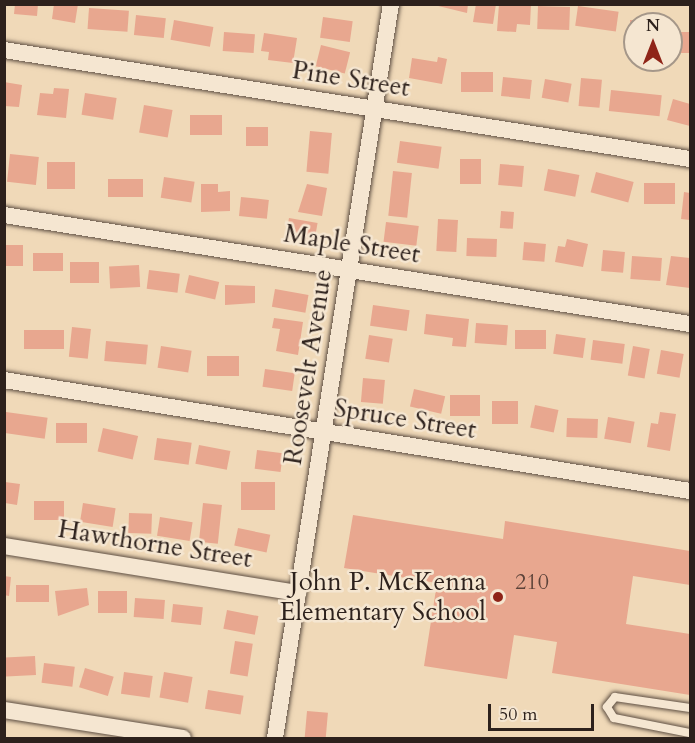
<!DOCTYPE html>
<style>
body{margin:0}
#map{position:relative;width:695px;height:743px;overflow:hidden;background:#f0d9b8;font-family:Cardo,serif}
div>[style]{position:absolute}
.building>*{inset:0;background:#e8a78f;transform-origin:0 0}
.roads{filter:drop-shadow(0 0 2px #5e4f43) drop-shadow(0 0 2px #5e4f43)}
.lane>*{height:8px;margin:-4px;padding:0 4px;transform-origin:4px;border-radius:4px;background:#f5e6d1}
.street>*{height:16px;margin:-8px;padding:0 8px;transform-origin:8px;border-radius:8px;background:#f5e6d1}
.dots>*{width:16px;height:16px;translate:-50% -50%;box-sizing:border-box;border:3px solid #f5e6d1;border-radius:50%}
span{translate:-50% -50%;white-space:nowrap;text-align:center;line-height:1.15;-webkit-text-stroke:5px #f5e6d1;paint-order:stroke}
.number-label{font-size:22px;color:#5c4239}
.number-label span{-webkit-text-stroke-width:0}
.street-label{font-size:26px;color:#2d211c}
.poi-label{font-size:26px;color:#2d211c}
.right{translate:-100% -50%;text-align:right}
.frame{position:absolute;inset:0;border:6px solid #2d211c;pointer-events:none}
.north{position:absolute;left:623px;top:12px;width:60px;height:60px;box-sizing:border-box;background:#f5e6d1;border:2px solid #a59789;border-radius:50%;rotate:0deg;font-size:16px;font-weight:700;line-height:24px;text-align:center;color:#2d211c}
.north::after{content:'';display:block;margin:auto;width:21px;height:27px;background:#8f2418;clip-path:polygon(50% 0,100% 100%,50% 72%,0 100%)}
.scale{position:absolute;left:488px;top:704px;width:106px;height:27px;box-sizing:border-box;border:3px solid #2d211c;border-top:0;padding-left:8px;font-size:18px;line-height:21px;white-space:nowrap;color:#2d211c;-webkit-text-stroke:4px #f5e6d1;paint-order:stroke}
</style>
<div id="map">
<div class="building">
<i style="clip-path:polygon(15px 4px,38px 4px,37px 16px,14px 14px)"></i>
<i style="clip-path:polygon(54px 4px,78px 4px,75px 23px,52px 19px)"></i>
<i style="clip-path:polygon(430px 4px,468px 4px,467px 13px)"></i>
<i style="clip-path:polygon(476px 4px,496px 4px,493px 24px,473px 22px)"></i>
<i style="clip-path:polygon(499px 4px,531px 4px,530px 25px,517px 24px,516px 32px,497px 31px)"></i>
<i style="left:538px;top:6px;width:32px;height:23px;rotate:2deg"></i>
<i style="left:578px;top:6px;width:41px;height:20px;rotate:8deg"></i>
<i style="left:89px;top:8px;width:40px;height:21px;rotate:4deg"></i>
<i style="left:136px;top:15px;width:30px;height:20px;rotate:6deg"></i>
<i style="left:323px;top:17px;width:30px;height:21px;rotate:8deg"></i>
<i style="left:174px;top:20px;width:40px;height:20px;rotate:10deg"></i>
<i style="clip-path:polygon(630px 20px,661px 20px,661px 24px,635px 24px,635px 40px,630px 40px)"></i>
<i style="left:224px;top:32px;width:31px;height:19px;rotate:4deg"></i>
<i style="left:671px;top:32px;width:18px;height:21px"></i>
<i style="clip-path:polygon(264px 33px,297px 38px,293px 63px,268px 60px,269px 52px,261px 51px)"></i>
<i style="left:321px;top:45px;width:30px;height:22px;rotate:14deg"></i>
<i style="clip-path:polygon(438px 57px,447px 59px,442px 84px,409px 78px,412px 58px,437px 62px)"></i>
<i style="left:461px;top:72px;width:32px;height:20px"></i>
<i style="left:503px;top:77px;width:29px;height:19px;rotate:6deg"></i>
<i style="left:581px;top:78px;width:21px;height:28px;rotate:5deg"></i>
<i style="left:545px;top:79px;width:27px;height:19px;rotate:10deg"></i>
<i style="clip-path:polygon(4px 82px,22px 85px,19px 107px,4px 106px)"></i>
<i style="clip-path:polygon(54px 88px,69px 89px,66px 118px,37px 115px,40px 93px,53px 94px)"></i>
<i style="left:611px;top:90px;width:51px;height:21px;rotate:6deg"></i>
<i style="left:85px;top:93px;width:32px;height:22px;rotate:9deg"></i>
<i style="clip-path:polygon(673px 99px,690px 104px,690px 126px,667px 120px)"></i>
<i style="left:144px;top:105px;width:29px;height:28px;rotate:10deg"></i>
<i style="left:190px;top:115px;width:32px;height:20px"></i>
<i style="left:246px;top:127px;width:22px;height:19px"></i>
<i style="left:310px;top:131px;width:22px;height:41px;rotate:5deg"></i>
<i style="left:400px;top:141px;width:42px;height:22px;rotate:8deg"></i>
<i style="left:10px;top:154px;width:29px;height:28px;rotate:6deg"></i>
<i style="left:460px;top:159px;width:21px;height:25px"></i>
<i style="left:47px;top:162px;width:28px;height:27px"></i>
<i style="left:500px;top:164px;width:24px;height:21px;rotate:5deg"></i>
<i style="left:548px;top:169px;width:32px;height:22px;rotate:11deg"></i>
<i style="left:393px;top:171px;width:19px;height:45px;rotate:6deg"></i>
<i style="left:596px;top:172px;width:39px;height:21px;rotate:15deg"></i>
<i style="left:164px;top:177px;width:31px;height:21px;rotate:9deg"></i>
<i style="left:108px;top:179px;width:35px;height:18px"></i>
<i style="left:644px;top:183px;width:31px;height:21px"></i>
<i style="clip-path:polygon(201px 184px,218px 184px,218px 192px,230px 191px,230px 211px,201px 212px)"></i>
<i style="clip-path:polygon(307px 184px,327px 188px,322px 216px,298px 212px)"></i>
<i style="clip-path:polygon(684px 192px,690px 193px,690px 220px,681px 219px)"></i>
<i style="left:241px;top:197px;width:28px;height:19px;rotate:6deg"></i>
<i style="left:501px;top:211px;width:13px;height:17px;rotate:4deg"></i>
<i style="left:289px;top:218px;width:29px;height:18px;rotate:10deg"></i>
<i style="left:438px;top:219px;width:20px;height:32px;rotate:3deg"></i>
<i style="left:386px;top:222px;width:33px;height:20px;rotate:7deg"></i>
<i style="left:467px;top:238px;width:30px;height:18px;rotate:2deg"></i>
<i style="clip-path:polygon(567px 239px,588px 244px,583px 267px,555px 262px,558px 246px,565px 247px)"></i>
<i style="left:524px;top:242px;width:22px;height:18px;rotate:5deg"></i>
<i style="left:4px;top:245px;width:19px;height:21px"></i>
<i style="left:603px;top:250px;width:22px;height:21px;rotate:5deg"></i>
<i style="left:33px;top:253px;width:30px;height:18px"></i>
<i style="left:632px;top:256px;width:30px;height:23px;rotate:4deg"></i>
<i style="clip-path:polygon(671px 256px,690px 258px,690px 288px,666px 285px)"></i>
<i style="left:70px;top:262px;width:29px;height:21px"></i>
<i style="left:139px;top:265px;width:22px;height:30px;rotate:87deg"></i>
<i style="left:149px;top:270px;width:31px;height:19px;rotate:7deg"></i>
<i style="left:189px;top:275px;width:31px;height:18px;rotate:13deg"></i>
<i style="clip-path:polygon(225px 285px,255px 286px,255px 303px,225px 305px)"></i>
<i style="left:275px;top:289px;width:34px;height:18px;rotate:10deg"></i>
<i style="left:373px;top:305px;width:37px;height:21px;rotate:8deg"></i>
<i style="clip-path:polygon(426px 314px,469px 319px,466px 347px,452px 346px,453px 338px,424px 334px)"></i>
<i style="clip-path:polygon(274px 318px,303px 322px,298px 355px,276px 351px,280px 329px,272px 328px)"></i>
<i style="left:476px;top:323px;width:32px;height:20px;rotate:4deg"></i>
<i style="left:72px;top:327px;width:19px;height:30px;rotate:6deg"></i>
<i style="left:24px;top:330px;width:40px;height:19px"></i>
<i style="left:515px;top:330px;width:31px;height:19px"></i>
<i style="left:556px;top:334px;width:30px;height:20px;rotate:8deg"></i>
<i style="left:369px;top:335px;width:24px;height:24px;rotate:9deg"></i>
<i style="left:593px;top:340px;width:32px;height:20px;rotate:7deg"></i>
<i style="left:106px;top:341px;width:42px;height:20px;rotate:5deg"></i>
<i style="left:161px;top:346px;width:31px;height:22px;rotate:9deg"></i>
<i style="left:633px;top:346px;width:17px;height:30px;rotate:10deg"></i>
<i style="left:661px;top:350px;width:23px;height:24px;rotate:10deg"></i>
<i style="left:207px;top:356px;width:32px;height:20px"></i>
<i style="left:265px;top:369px;width:30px;height:18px;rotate:8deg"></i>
<i style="left:363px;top:378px;width:22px;height:24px;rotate:5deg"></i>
<i style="left:414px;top:389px;width:32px;height:18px;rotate:13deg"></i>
<i style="left:450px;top:395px;width:30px;height:21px"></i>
<i style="left:492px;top:401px;width:26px;height:23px"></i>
<i style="left:535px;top:405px;width:24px;height:23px;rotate:12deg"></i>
<i style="left:6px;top:412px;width:42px;height:21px;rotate:8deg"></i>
<i style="clip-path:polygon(660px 412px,676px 414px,670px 451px,647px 447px,651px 423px,658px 424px)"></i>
<i style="left:608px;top:417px;width:27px;height:22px;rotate:10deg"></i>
<i style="left:567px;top:418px;width:31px;height:19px;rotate:2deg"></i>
<i style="left:56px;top:423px;width:31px;height:20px"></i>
<i style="left:103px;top:428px;width:36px;height:24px;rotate:13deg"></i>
<i style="left:157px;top:438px;width:35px;height:22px;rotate:8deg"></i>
<i style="left:199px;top:445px;width:32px;height:19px;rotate:11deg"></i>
<i style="left:257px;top:450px;width:26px;height:19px;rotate:7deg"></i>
<i style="clip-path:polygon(5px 482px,20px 484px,17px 505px,5px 503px)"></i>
<i style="left:241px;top:482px;width:34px;height:28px"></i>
<i style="left:34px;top:501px;width:30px;height:19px"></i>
<i style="left:83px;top:503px;width:33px;height:19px;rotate:9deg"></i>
<i style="left:203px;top:503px;width:19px;height:39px;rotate:6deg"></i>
<i style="left:129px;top:513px;width:23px;height:20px;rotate:2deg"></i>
<i style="clip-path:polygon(353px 515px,503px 539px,505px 521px,690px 551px,690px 585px,633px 576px,626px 624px,690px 634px,690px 695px,552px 673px,557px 642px,514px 635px,507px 679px,424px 666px,437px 583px,344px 568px)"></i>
<i style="left:160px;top:517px;width:33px;height:19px;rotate:9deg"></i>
<i style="left:238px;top:528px;width:33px;height:18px;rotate:12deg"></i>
<i style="clip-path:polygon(4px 576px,11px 577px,9px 596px,4px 595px)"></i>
<i style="left:16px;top:585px;width:33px;height:17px"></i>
<i style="clip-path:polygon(87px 588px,89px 605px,58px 616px,55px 591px)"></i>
<i style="left:98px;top:591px;width:29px;height:22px"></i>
<i style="left:135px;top:598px;width:30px;height:19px;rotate:4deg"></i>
<i style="left:173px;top:604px;width:30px;height:18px;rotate:6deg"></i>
<i style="left:227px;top:610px;width:32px;height:19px;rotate:11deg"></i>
<i style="left:235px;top:641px;width:18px;height:33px;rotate:9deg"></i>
<i style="left:35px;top:656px;width:19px;height:30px;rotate:87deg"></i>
<i style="left:44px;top:663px;width:31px;height:20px;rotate:7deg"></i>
<i style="left:85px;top:668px;width:30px;height:20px;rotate:17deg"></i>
<i style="left:124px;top:672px;width:29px;height:22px;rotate:8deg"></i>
<i style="left:164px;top:672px;width:29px;height:26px;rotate:10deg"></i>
<i style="left:208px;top:690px;width:36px;height:19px;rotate:9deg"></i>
<i style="left:307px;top:711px;width:21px;height:26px;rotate:5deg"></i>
</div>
<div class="roads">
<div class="lane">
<i style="left:690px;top:708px;width:76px;rotate:-171.7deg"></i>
<i style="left:615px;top:697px;width:13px;rotate:129deg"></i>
<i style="left:607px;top:707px;width:13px;rotate:58deg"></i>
<i style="left:614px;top:718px;width:77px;rotate:11.2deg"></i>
</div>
<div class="street">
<i style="left:4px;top:50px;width:695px;rotate:9.03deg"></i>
<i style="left:4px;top:215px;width:695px;rotate:9.03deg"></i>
<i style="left:4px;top:380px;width:695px;rotate:9.19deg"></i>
<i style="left:4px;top:546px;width:298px;rotate:9.1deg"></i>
<i style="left:4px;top:710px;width:181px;rotate:8.9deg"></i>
<i style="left:275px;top:738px;width:743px;rotate:-81.02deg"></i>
</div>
</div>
<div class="dots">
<i style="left:498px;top:597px;background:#8f2418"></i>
</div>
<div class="number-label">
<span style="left:532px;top:583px">210</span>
</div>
<div class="street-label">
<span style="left:351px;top:79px;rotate:9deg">Pine Street</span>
<span style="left:352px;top:244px;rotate:9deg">Maple Street</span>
<span style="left:308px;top:367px;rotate:-81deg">Roosevelt Avenue</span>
<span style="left:405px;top:419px;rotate:9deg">Spruce Street</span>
<span style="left:155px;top:544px;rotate:9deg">Hawthorne Street</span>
</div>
<div class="poi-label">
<span class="right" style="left:486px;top:597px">John P. McKenna<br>Elementary School</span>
</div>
<div class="frame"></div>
<div class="north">N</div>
<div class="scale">50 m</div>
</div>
